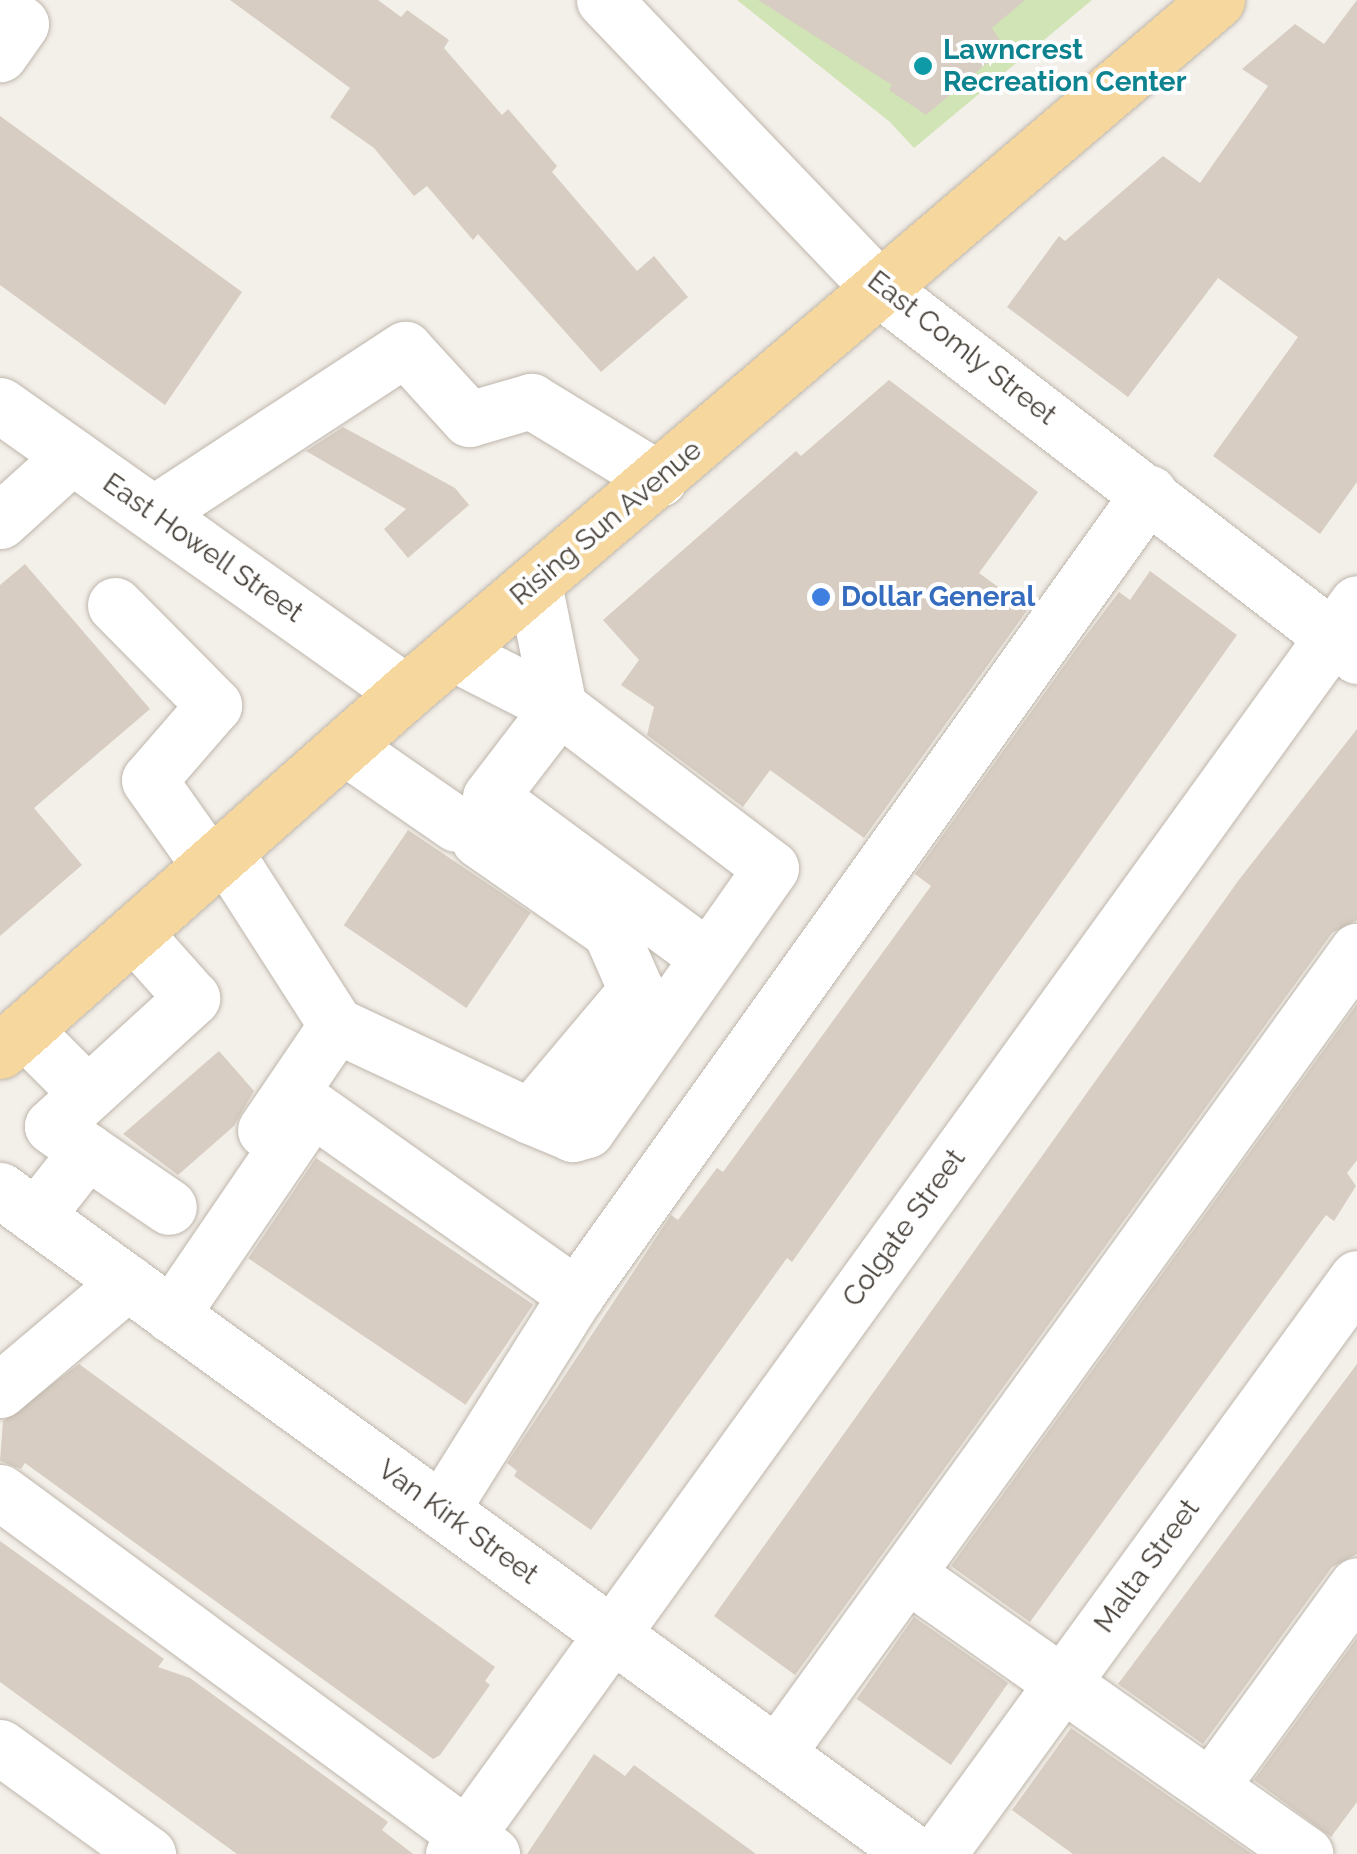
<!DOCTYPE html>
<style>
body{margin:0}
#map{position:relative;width:1357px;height:1854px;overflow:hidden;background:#f3efe9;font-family:Raleway,sans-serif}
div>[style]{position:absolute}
.green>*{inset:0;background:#d1e4b5}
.building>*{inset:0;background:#d7cdc2;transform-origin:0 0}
.roads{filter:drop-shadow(0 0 2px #beb6ac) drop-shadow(0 0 2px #beb6ac)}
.minor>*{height:55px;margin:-27.5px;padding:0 27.5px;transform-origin:27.5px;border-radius:27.5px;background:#fff}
.major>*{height:55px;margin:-27.5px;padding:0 27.5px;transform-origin:27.5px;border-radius:27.5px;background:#f6d89e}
.dots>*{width:28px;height:28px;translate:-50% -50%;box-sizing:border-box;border:5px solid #fff;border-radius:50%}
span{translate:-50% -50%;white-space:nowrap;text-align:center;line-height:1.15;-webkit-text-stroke:8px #fff;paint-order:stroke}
.culture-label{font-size:28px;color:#0d838f;font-weight:700}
.left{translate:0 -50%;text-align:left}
.street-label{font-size:28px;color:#463f38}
.shop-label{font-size:28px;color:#366cbe;font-weight:700}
</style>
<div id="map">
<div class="green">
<i style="clip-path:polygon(737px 0,1092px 0,914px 148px,890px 122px)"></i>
</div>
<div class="building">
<i style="clip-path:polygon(230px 0,378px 0,401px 17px,407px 10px,449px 40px,444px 48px,502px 115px,508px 109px,557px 166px,552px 172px,637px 271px,654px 256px,688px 297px,601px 372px,478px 234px,473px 240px,427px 186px,414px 196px,374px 148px,330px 117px,350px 88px)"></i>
<i style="clip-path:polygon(758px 0,1025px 0,992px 28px,1005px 48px,926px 115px,889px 90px,892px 85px)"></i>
<i style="clip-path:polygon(1357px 0,1357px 482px,1320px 534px,1213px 456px,1298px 337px,1218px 278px,1128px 397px,1007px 307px,1059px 236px,1065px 241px,1163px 156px,1200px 183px,1268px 86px,1242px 69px,1295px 24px,1324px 44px)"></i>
<i style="clip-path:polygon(0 116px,242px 292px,165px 405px,0 285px)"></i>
<i style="clip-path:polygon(889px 380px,1038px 492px,979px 573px,1028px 609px,864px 838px,770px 770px,743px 807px,647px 735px,654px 707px,621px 685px,639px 660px,603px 620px,796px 451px,801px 456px)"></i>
<i style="clip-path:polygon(343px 427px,455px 488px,469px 505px,408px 558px,384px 529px,406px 509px,306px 451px)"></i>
<i style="clip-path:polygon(25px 564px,150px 709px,34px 808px,82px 865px,0 936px,0 585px)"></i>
<i style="clip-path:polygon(1150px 571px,1237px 635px,792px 1262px,787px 1258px,591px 1530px,514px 1476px,517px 1471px,507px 1463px,671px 1215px,678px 1220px,717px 1168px,723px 1172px,931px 886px,915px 874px,1079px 645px,1119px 592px,1130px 600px)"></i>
<i style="clip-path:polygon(1357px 729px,1357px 920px,1332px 933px,795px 1675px,714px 1616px,1238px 881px)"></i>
<i style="left:408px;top:830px;width:148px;height:115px;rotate:34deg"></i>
<i style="clip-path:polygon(1357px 1004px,1357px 1160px,1347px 1173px,1356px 1186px,1334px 1221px,1326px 1215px,1320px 1223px,1030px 1622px,951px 1566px)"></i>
<i style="clip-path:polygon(219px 1051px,254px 1091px,234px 1126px,178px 1175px,123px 1134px)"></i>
<i style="left:316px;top:1158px;width:262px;height:121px;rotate:34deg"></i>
<i style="clip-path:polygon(79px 1364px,495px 1667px,485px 1681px,490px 1685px,440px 1755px,433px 1759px,25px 1463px,21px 1469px,0 1461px,3px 1421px)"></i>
<i style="clip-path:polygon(1357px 1364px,1357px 1554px,1332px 1567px,1203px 1744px,1118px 1684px)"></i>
<i style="clip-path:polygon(0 1541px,164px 1659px,158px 1667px,190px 1678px,388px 1822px,382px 1830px,413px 1854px,237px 1854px,0 1682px)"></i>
<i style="left:914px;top:1617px;width:115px;height:100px;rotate:35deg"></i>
<i style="clip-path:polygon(1357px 1638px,1357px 1802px,1331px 1837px,1254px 1780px)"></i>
<i style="clip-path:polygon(1071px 1728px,1252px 1854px,1073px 1854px,1012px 1810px)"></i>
<i style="clip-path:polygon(594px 1754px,625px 1776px,634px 1765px,756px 1854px,527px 1854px)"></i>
</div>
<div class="roads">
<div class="minor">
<i style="left:604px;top:0;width:400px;rotate:46.3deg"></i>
<i style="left:880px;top:289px;width:602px;rotate:37.57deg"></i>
<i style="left:0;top:8px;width:26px;rotate:37deg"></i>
<i style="left:21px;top:24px;width:37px;rotate:125deg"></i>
<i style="left:0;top:405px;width:497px;rotate:35.3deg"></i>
<i style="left:154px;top:513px;width:300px;rotate:-33.2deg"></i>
<i style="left:405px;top:349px;width:95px;rotate:47.6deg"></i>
<i style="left:469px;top:419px;width:65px;rotate:-16.2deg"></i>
<i style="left:531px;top:401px;width:150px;rotate:31.4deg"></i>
<i style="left:0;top:521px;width:97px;rotate:-42.1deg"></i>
<i style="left:534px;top:584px;width:126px;rotate:78.5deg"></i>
<i style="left:115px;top:605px;width:141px;rotate:45.3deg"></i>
<i style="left:214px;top:705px;width:99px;rotate:130.9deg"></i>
<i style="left:149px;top:780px;width:105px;rotate:54.7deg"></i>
<i style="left:453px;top:653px;width:119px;rotate:27deg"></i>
<i style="left:559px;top:707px;width:266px;rotate:37.2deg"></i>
<i style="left:771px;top:868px;width:320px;rotate:125.1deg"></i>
<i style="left:587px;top:1130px;width:15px;rotate:164deg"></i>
<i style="left:573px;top:1134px;width:47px;rotate:-157.3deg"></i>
<i style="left:559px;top:707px;width:113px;rotate:127.5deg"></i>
<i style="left:490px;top:797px;width:270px;rotate:36.4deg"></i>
<i style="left:345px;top:747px;width:135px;rotate:34.7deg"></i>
<i style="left:225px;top:852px;width:206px;rotate:57.3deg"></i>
<i style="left:336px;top:1025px;width:214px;rotate:25.1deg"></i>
<i style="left:530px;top:1116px;width:165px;rotate:-49.9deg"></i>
<i style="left:636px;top:990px;width:64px;rotate:-113.8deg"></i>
<i style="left:610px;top:931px;width:160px;rotate:-145.2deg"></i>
<i style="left:24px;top:1030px;width:89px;rotate:45deg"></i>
<i style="left:265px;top:1130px;width:127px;rotate:-55.9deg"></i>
<i style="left:87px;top:1151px;width:43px;rotate:-144.5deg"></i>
<i style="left:52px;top:1126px;width:190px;rotate:-42.4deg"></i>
<i style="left:192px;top:998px;width:87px;rotate:-131.7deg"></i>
<i style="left:0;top:1190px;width:1131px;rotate:35.97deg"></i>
<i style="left:36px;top:1216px;width:83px;rotate:-51.9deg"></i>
<i style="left:87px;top:1151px;width:99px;rotate:34.3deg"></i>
<i style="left:576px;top:1295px;width:986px;rotate:-54.46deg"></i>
<i style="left:171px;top:1315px;width:250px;rotate:-55.7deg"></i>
<i style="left:312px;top:1108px;width:324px;rotate:35.3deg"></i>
<i style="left:576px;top:1295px;width:254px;rotate:122.1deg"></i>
<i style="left:0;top:1390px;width:167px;rotate:-40.2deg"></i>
<i style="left:0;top:1492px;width:611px;rotate:36.34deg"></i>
<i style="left:907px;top:1574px;width:487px;rotate:35.1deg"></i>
<i style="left:0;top:1747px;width:183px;rotate:35.9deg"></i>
<i style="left:777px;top:1753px;width:990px;rotate:-54.13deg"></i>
<i style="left:1211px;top:1786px;width:248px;rotate:-54deg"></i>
<i style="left:453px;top:1854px;width:1543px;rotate:-54.15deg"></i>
<i style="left:938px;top:1854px;width:712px;rotate:-53.97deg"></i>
</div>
<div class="major">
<i style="left:0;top:1051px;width:542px;rotate:-41.48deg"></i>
<i style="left:406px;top:692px;width:1066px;rotate:-40.47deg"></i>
</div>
</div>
<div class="dots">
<i style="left:923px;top:66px;background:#0f9aa8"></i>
<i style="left:821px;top:597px;background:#3f7fe0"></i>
</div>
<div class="culture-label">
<span class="left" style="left:943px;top:66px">Lawncrest<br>Recreation Center</span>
</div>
<div class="street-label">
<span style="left:962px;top:348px;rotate:38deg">East Comly Street</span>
<span style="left:606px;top:523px;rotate:-40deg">Rising Sun Avenue</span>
<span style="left:203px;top:548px;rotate:35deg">East Howell Street</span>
<span style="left:904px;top:1228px;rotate:-54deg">Colgate Street</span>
<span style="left:458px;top:1522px;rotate:36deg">Van Kirk Street</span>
<span style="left:1147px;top:1566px;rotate:-54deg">Malta Street</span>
</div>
<div class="shop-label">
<span class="left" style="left:841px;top:597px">Dollar General</span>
</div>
</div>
